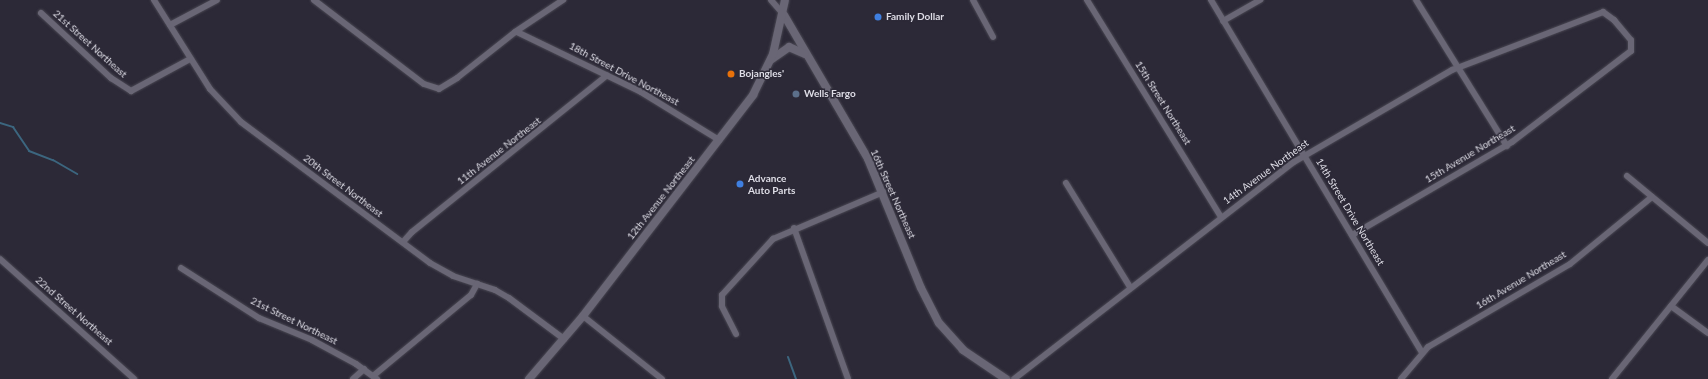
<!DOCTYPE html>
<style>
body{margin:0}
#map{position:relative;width:1708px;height:379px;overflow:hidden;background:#2c2937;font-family:Lato,sans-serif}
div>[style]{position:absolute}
.stream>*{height:2px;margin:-1px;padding:0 1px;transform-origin:1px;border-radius:1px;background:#3c667f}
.roads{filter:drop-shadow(0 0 1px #494752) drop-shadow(0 0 1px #494752)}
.minor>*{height:6px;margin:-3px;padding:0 3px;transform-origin:3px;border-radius:3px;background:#696675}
.secondary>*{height:8px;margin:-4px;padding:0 4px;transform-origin:4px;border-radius:4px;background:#696675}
.dots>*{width:11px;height:11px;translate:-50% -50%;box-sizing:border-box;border:2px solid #2c2937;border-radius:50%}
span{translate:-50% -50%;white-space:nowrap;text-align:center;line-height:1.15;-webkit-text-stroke:3px #2c2937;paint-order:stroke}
.poi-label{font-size:10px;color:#dedde6;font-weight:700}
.left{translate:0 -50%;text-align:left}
.street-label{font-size:10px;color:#dedde6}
</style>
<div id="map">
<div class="stream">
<i style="left:0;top:123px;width:14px;rotate:17deg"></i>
<i style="left:13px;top:127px;width:29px;rotate:56deg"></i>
<i style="left:29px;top:151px;width:26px;rotate:21deg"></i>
<i style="left:53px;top:160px;width:28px;rotate:30deg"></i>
<i style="left:788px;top:357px;width:23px;rotate:70deg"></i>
</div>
<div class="roads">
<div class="minor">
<i style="left:154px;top:0;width:105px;rotate:57.8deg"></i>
<i style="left:210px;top:89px;width:45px;rotate:46.8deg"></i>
<i style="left:241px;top:122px;width:236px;rotate:36.7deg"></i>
<i style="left:430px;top:263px;width:26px;rotate:29deg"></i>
<i style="left:453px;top:276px;width:44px;rotate:18.4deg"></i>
<i style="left:495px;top:290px;width:16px;rotate:30deg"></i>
<i style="left:509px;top:298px;width:69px;rotate:36.7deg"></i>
<i style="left:314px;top:0;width:138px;rotate:37.4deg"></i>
<i style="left:424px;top:84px;width:16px;rotate:18deg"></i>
<i style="left:439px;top:89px;width:21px;rotate:-31deg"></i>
<i style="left:457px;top:78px;width:74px;rotate:-38.4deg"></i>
<i style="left:515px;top:32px;width:58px;rotate:-33.7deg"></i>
<i style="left:771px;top:0;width:20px;rotate:49deg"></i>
<i style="left:973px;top:0;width:42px;rotate:61.6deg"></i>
<i style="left:1087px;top:0;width:255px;rotate:58.3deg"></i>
<i style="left:1211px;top:0;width:411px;rotate:59.1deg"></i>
<i style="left:1416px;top:0;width:172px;rotate:58.1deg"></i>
<i style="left:41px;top:13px;width:96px;rotate:42.9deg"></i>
<i style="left:111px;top:78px;width:24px;rotate:33deg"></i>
<i style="left:131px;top:91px;width:67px;rotate:-28.5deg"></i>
<i style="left:1223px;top:21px;width:43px;rotate:-29.6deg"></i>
<i style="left:170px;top:25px;width:53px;rotate:-28deg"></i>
<i style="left:517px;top:32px;width:138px;rotate:25.8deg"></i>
<i style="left:641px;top:92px;width:92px;rotate:31.6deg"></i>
<i style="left:1627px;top:176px;width:105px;rotate:39.6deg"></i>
<i style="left:1066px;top:183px;width:122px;rotate:58.4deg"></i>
<i style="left:794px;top:228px;width:160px;rotate:70.3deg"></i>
<i style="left:403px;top:242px;width:13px;rotate:-48deg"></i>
<i style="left:412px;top:232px;width:250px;rotate:-38.8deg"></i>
<i style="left:0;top:259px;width:180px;rotate:41.8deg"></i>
<i style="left:181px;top:268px;width:93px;rotate:32.7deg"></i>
<i style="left:259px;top:318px;width:57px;rotate:22.5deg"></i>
<i style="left:312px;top:340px;width:50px;rotate:28.6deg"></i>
<i style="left:356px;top:364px;width:26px;rotate:36deg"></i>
<i style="left:1671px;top:306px;width:46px;rotate:36.1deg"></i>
<i style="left:583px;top:316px;width:101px;rotate:38.6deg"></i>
<i style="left:736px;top:334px;width:31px;rotate:-117deg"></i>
<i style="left:722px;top:306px;width:11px;rotate:-90deg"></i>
<i style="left:722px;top:295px;width:76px;rotate:-47.7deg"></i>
<i style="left:773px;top:239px;width:120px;rotate:-23.1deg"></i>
<i style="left:373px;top:376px;width:127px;rotate:-39.6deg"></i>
<i style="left:471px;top:295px;width:13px;rotate:-61deg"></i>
<i style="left:353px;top:379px;width:15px;rotate:-42deg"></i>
<i style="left:1014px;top:379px;width:354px;rotate:-37.8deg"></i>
<i style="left:1294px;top:162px;width:183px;rotate:-30.2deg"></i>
<i style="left:1452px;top:70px;width:162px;rotate:-21deg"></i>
<i style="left:1603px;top:12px;width:14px;rotate:36deg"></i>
<i style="left:1614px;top:20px;width:26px;rotate:50deg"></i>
<i style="left:1631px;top:40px;width:11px;rotate:90deg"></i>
<i style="left:1631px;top:51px;width:150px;rotate:142.6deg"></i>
<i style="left:1512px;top:142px;width:185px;rotate:149.8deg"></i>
<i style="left:1401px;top:379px;width:42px;rotate:-49.8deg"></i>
<i style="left:1428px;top:347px;width:164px;rotate:-30.3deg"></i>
<i style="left:1570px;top:264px;width:106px;rotate:-39.3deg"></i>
<i style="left:1612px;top:379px;width:153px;rotate:-51.1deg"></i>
</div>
<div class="secondary">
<i style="left:784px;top:15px;width:167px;rotate:59.7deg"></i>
<i style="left:868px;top:159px;width:139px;rotate:67.7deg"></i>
<i style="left:921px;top:288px;width:39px;rotate:63deg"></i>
<i style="left:939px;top:323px;width:36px;rotate:48deg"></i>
<i style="left:963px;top:350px;width:52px;rotate:34deg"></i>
<i style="left:772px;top:59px;width:21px;rotate:-35deg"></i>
<i style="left:789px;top:47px;width:17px;rotate:24deg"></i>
<i style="left:529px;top:379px;width:83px;rotate:-49.4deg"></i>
<i style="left:583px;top:316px;width:279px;rotate:-52.4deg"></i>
<i style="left:753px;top:95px;width:46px;rotate:-64deg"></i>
<i style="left:773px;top:54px;width:55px;rotate:-77.5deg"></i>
</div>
</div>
<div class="dots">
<i style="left:878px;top:17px;background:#3f7fe0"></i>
<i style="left:731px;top:74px;background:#e8710a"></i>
<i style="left:796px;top:94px;background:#5c6f8a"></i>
<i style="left:740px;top:184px;background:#3f7fe0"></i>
</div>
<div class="poi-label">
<span class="left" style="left:886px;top:17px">Family Dollar</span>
<span class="left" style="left:739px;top:74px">Bojangles'</span>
<span class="left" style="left:804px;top:94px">Wells Fargo</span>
<span class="left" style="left:748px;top:184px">Advance<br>Auto Parts</span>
</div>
<div class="street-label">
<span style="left:90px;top:44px;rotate:42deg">21st Street Northeast</span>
<span style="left:624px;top:74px;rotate:28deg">18th Street Drive Northeast</span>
<span style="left:1163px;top:103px;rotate:58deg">15th Street Northeast</span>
<span style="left:499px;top:151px;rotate:-38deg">11th Avenue Northeast</span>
<span style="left:1470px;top:154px;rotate:-31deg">15th Avenue Northeast</span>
<span style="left:1266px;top:172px;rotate:-36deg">14th Avenue Northeast</span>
<span style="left:343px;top:186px;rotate:37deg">20th Street Northeast</span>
<span style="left:893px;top:194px;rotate:66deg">16th Street Northeast</span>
<span style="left:661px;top:198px;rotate:-52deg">12th Avenue Northeast</span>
<span style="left:1350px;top:212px;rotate:59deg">14th Street Drive Northeast</span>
<span style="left:1521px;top:280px;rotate:-31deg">16th Avenue Northeast</span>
<span style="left:74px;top:311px;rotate:41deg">22nd Street Northeast</span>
<span style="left:294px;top:321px;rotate:26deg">21st Street Northeast</span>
</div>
</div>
